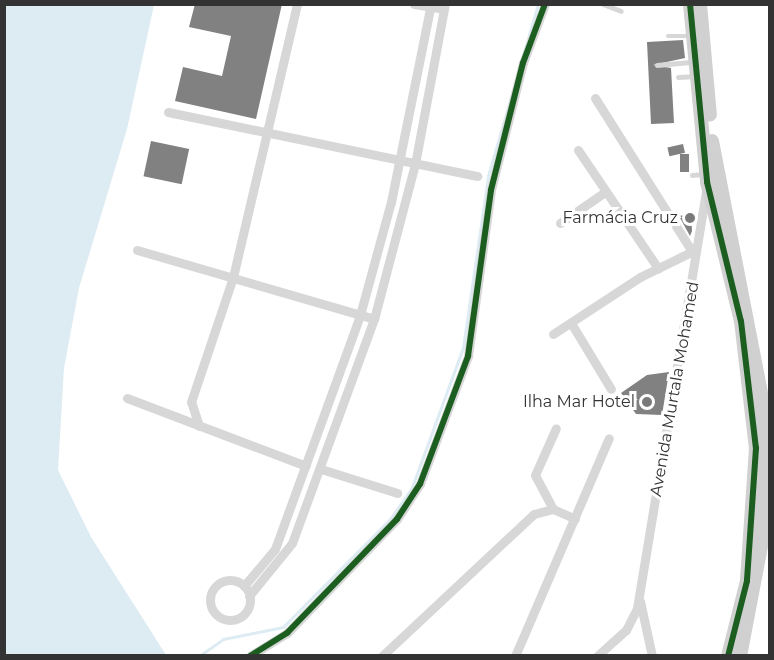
<!DOCTYPE html>
<meta charset="utf-8">
<style>
body{margin:0}
#map{position:relative;width:774px;height:660px;overflow:hidden;background:#fff;font-family:Montserrat,sans-serif}
div>[style]{position:absolute}
.water>*{inset:0;background:#ddebf3}
.stream>*{height:3px;margin:-1.5px;padding:0 1.5px;transform-origin:1.5px;border-radius:1.5px;background:#ddebf3}
.building>*{inset:0;background:#818181;transform-origin:0 0}
.lane>*{height:4.5px;margin:-2.25px;padding:0 2.25px;transform-origin:2.25px;border-radius:2.25px;background:#d7d7d7}
.street>*{height:9px;margin:-4.5px;padding:0 4.5px;transform-origin:4.5px;border-radius:4.5px;background:#d7d7d7}
.street>.ring{margin:-4.5px;padding:0;box-sizing:content-box;background:none;border:9px solid #d7d7d7;border-radius:50%}
.secondary>*{height:14px;margin:-7px;padding:0 7px;transform-origin:7px;border-radius:7px;background:#d0d0d0}
.cycleway>*{height:6px;margin:-3px;padding:0 3px;transform-origin:3px;border-radius:3px;background:#1b5e20}
.dots>*{width:16px;height:16px;translate:-50% -50%;box-sizing:border-box;border:3px solid #fff;border-radius:50%}
span{translate:-50% -50%;white-space:nowrap;text-align:center;line-height:1.15;-webkit-text-stroke:6px #fff;paint-order:stroke}
.poi-label{font-size:16px;color:#333}
.right{translate:-100% -50%;text-align:right}
.street-label{font-size:16px;color:#333}
.frame{position:absolute;inset:0;border:6px solid #333;pointer-events:none}
</style>
<div id="map">
<div class="water">
<i style="clip-path:polygon(4px 5px,154px 5px,127px 129px,79px 288px,64px 368px,58px 470px,91px 537px,166px 655px,5px 655px)"></i>
</div>
<div class="stream">
<i style="left:199px;top:656px;width:29px;rotate:-35deg"></i>
<i style="left:223px;top:639px;width:61px;rotate:-11.3deg"></i>
<i style="left:283px;top:627px;width:152px;rotate:-45.3deg"></i>
<i style="left:390px;top:519px;width:39px;rotate:-55deg"></i>
<i style="left:412px;top:487px;width:148px;rotate:-69.9deg"></i>
<i style="left:463px;top:348px;width:174px;rotate:-81.7deg"></i>
<i style="left:488px;top:176px;width:179px;rotate:-73.8deg"></i>
</div>
<div class="building">
<i style="clip-path:polygon(195px 4px,282px 4px,256px 119px,175px 101px,183px 67px,222px 76px,231px 36px,189px 27px)"></i>
<i style="clip-path:polygon(683px 40px,685px 58px,653px 65px,671px 68px,674px 123px,651px 124px,647px 42px)"></i>
<i style="left:151px;top:141px;width:39px;height:36px;rotate:12deg"></i>
<i style="left:683px;top:144px;width:9px;height:16px;rotate:77deg"></i>
<i style="left:680px;top:154px;width:9px;height:18px"></i>
<i style="clip-path:polygon(691px 214px,692px 231px,690px 236px,679px 216px)"></i>
<i style="clip-path:polygon(669px 372px,662px 415px,636px 414px,621px 393px,647px 375px)"></i>
</div>
<div class="lane">
<i style="left:603px;top:4px;width:19px;rotate:21deg"></i>
<i style="left:668px;top:36px;width:22px"></i>
<i style="left:657px;top:65px;width:36px;rotate:-5deg"></i>
<i style="left:678px;top:77px;width:18px;rotate:-3deg"></i>
<i style="left:692px;top:175px;width:11px;rotate:-5deg"></i>
</div>
<div class="street">
<i style="left:414px;top:4px;width:30px;rotate:9deg"></i>
<i style="left:595px;top:98px;width:180px;rotate:57.7deg"></i>
<i style="left:168px;top:112px;width:316px;rotate:11.7deg"></i>
<i style="left:578px;top:150px;width:143px;rotate:55.9deg"></i>
<i style="left:560px;top:223px;width:55px;rotate:-34.6deg"></i>
<i style="left:137px;top:250px;width:247px;rotate:16.2deg"></i>
<i style="left:571px;top:323px;width:77px;rotate:58.8deg"></i>
<i style="left:553px;top:334px;width:104px;rotate:-33.2deg"></i>
<i style="left:640px;top:277px;width:61px;rotate:-26.1deg"></i>
<i style="left:127px;top:398px;width:191px;rotate:20.8deg"></i>
<i style="left:199px;top:426px;width:25px;rotate:-108deg"></i>
<i style="left:191px;top:402px;width:132px;rotate:-71.4deg"></i>
<i style="left:233px;top:277px;width:280px;rotate:-76.8deg"></i>
<i style="left:321px;top:469px;width:80px;rotate:17.5deg"></i>
<i style="left:553px;top:509px;width:38px;rotate:-118deg"></i>
<i style="left:535px;top:475px;width:51px;rotate:-65.9deg"></i>
<i class="ring" style="left:210px;top:580px;width:31px;height:31px"></i>
<i style="left:244px;top:586px;width:48px;rotate:-50deg"></i>
<i style="left:275px;top:549px;width:249px;rotate:-70deg"></i>
<i style="left:360px;top:315px;width:117px;rotate:-74.7deg"></i>
<i style="left:391px;top:202px;width:202px;rotate:-78.6deg"></i>
<i style="left:249px;top:596px;width:68px;rotate:-50.9deg"></i>
<i style="left:292px;top:543px;width:239px;rotate:-69.9deg"></i>
<i style="left:374px;top:319px;width:160px;rotate:-75.2deg"></i>
<i style="left:415px;top:164px;width:163px;rotate:-79.4deg"></i>
<i style="left:640px;top:601px;width:56px;rotate:77.7deg"></i>
<i style="left:250px;top:656px;width:44px;rotate:-31.9deg"></i>
<i style="left:287px;top:633px;width:158px;rotate:-46deg"></i>
<i style="left:397px;top:519px;width:42px;rotate:-56.7deg"></i>
<i style="left:420px;top:484px;width:137px;rotate:-69.4deg"></i>
<i style="left:468px;top:356px;width:168px;rotate:-82.1deg"></i>
<i style="left:491px;top:190px;width:131px;rotate:-75.9deg"></i>
<i style="left:523px;top:63px;width:63px;rotate:-69.6deg"></i>
<i style="left:382px;top:656px;width:208px;rotate:-43.1deg"></i>
<i style="left:534px;top:514px;width:20px;rotate:-15deg"></i>
<i style="left:553px;top:509px;width:24px;rotate:24deg"></i>
<i style="left:515px;top:656px;width:237px;rotate:-66.7deg"></i>
<i style="left:597px;top:656px;width:39px;rotate:-42deg"></i>
<i style="left:626px;top:630px;width:25px;rotate:-63deg"></i>
<i style="left:637px;top:608px;width:424px;rotate:-80.6deg"></i>
</div>
<div class="secondary">
<i style="left:690px;top:4px;width:179px;rotate:84.5deg"></i>
<i style="left:707px;top:182px;width:143px;rotate:76.3deg"></i>
<i style="left:741px;top:321px;width:128px;rotate:83.3deg"></i>
<i style="left:756px;top:448px;width:133px;rotate:93.9deg"></i>
<i style="left:747px;top:581px;width:77px;rotate:104.2deg"></i>
<i style="left:700px;top:4px;width:111px;rotate:84.9deg"></i>
<i style="left:712px;top:141px;width:277px;rotate:79deg"></i>
<i style="left:765px;top:413px;width:128px;rotate:91.3deg"></i>
<i style="left:762px;top:541px;width:117px;rotate:100.8deg"></i>
</div>
<div class="cycleway">
<i style="left:690px;top:4px;width:179px;rotate:84.5deg"></i>
<i style="left:707px;top:182px;width:143px;rotate:76.3deg"></i>
<i style="left:741px;top:321px;width:128px;rotate:83.3deg"></i>
<i style="left:756px;top:448px;width:133px;rotate:93.9deg"></i>
<i style="left:747px;top:581px;width:77px;rotate:104.2deg"></i>
<i style="left:250px;top:656px;width:44px;rotate:-31.9deg"></i>
<i style="left:287px;top:633px;width:158px;rotate:-46deg"></i>
<i style="left:397px;top:519px;width:42px;rotate:-56.7deg"></i>
<i style="left:420px;top:484px;width:137px;rotate:-69.4deg"></i>
<i style="left:468px;top:356px;width:168px;rotate:-82.1deg"></i>
<i style="left:491px;top:190px;width:131px;rotate:-75.9deg"></i>
<i style="left:523px;top:63px;width:63px;rotate:-69.6deg"></i>
</div>
<div class="dots">
<i style="left:690px;top:218px;background:#7a7a7a"></i>
<i style="left:647px;top:402px;background:#7a7a7a"></i>
</div>
<div class="poi-label">
<span class="right" style="left:678px;top:218px">Farmácia Cruz</span>
<span class="right" style="left:635px;top:402px">Ilha Mar Hotel</span>
</div>
<div class="street-label">
<span style="left:675px;top:389px;rotate:-80deg">Avenida Murtala Mohamed</span>
</div>
<div class="frame"></div>
</div>
